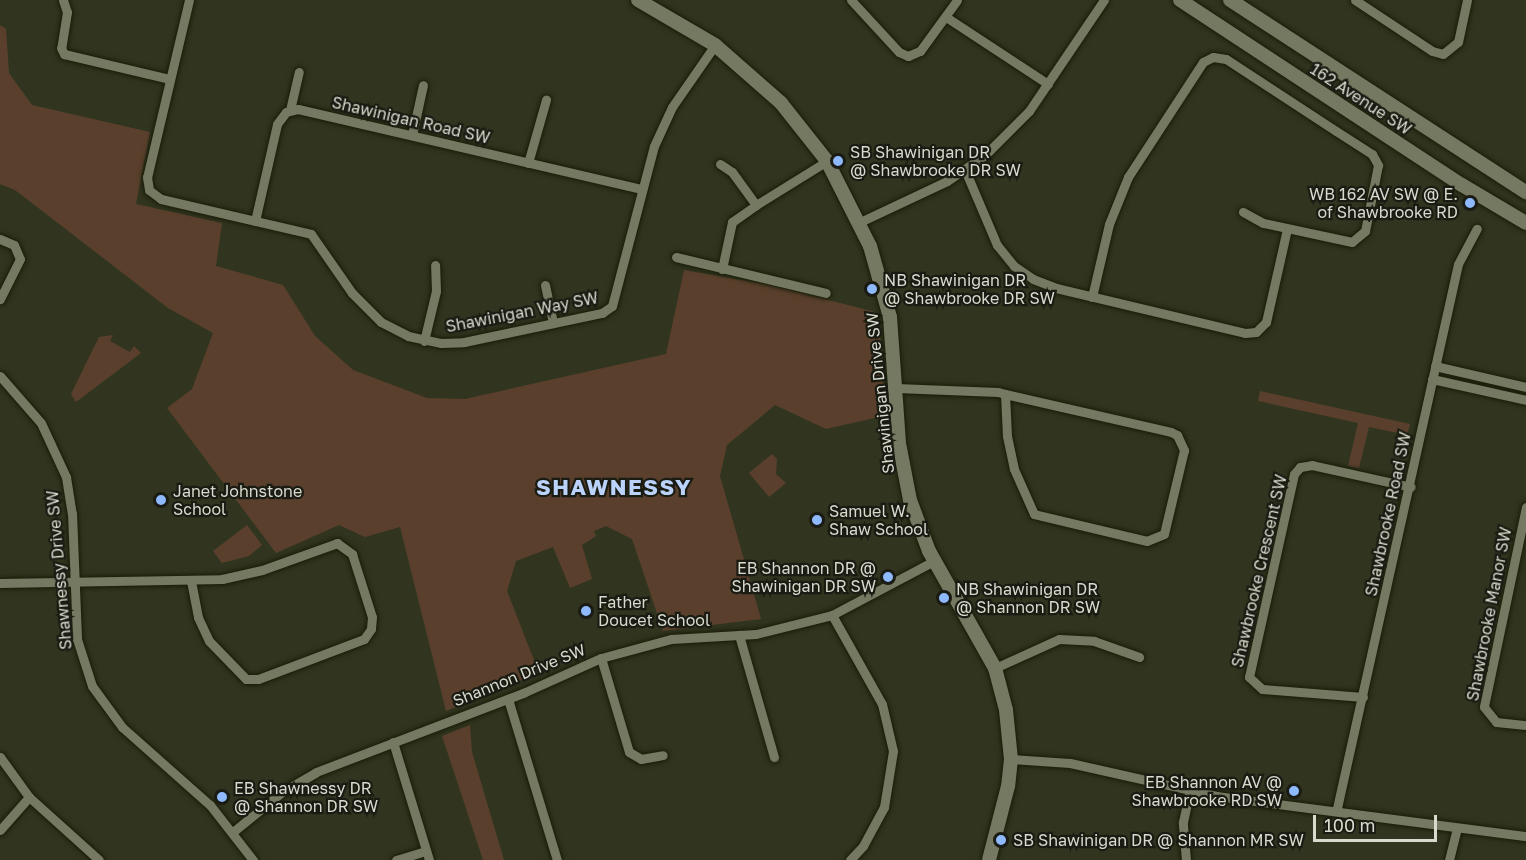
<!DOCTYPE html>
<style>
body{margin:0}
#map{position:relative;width:1526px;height:860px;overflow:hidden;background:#31351f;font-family:"Golos Text",sans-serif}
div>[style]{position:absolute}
.green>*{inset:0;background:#5a402c}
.roads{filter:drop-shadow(0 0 2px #191c08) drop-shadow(0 0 2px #191c08)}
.street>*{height:9px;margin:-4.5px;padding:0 4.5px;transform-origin:4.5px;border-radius:4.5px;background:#757961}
.secondary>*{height:14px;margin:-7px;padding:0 7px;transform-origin:7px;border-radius:7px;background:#757961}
.dots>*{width:16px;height:16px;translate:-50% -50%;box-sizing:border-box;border:3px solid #1a1b12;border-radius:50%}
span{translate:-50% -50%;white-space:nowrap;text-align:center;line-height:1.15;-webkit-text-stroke:4.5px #1a1b12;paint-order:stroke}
.street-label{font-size:16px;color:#d7dacd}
.poi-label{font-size:16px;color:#d7dacd}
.left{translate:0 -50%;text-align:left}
.right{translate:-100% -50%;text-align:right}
.district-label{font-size:22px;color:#bbd3fa;font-weight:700;letter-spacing:1.5px}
.scale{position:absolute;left:1313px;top:815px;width:124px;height:27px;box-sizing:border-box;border:3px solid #d7dacd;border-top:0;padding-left:8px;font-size:18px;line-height:21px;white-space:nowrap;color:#d7dacd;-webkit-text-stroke:4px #1a1b12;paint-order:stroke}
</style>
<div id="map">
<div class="green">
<i style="clip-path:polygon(0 25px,6px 29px,9px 73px,32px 105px,150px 132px,136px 204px,222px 223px,216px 266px,283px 285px,315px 336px,353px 370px,427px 398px,465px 399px,666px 354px,684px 270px,770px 285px,875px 312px,883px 352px,883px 416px,826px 429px,775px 405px,727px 445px,720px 476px,761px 619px,663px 631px,632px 539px,606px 526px,594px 531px,596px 536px,582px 545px,592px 579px,570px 588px,553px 547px,516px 561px,507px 591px,539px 673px,446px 711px,400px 527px,365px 537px,339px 525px,276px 553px,167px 408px,192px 389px,213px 333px,168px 308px,15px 190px,0 184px)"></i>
<i style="clip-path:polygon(113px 335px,110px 341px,130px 352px,134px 346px,141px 353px,76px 402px,71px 394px,99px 337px)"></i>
<i style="clip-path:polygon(1260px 391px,1410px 424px,1407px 435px,1369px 427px,1359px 468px,1348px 466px,1358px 423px,1258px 401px)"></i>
<i style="clip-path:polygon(772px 454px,777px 459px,776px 474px,786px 483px,769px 497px,749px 473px)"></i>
<i style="clip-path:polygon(247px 525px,262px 545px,249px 556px,222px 563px,213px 551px)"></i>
<i style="clip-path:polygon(470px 725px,472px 752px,504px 860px,483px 860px,442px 736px)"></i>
</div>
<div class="roads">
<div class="street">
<i style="left:63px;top:0;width:13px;rotate:72deg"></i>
<i style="left:67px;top:12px;width:36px;rotate:99deg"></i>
<i style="left:61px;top:48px;width:7px;rotate:63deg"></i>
<i style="left:64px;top:54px;width:109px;rotate:13.3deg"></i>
<i style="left:189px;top:0;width:182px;rotate:103.3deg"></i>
<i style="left:147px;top:177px;width:13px;rotate:81deg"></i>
<i style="left:149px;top:190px;width:15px;rotate:37deg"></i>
<i style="left:161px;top:199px;width:154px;rotate:13.1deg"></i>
<i style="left:311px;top:234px;width:72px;rotate:55.2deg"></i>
<i style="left:352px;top:293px;width:41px;rotate:45deg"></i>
<i style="left:381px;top:322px;width:30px;rotate:27deg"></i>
<i style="left:408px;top:336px;width:34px;rotate:12deg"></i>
<i style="left:441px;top:343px;width:23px;rotate:-2deg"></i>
<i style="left:464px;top:342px;width:141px;rotate:-11.9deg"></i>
<i style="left:602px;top:313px;width:12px;rotate:-35deg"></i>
<i style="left:612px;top:306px;width:165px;rotate:-75.3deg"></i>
<i style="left:654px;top:146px;width:43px;rotate:-65.2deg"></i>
<i style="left:672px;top:107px;width:75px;rotate:-55.3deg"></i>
<i style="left:851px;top:0;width:71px;rotate:47.3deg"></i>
<i style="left:899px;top:52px;width:10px;rotate:24deg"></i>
<i style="left:908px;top:56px;width:13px;rotate:-23deg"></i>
<i style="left:920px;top:51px;width:63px;rotate:-54deg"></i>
<i style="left:1355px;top:0;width:92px;rotate:33.5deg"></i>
<i style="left:1432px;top:51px;width:11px;rotate:15deg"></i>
<i style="left:1443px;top:54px;width:19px;rotate:-39deg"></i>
<i style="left:1458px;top:42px;width:43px;rotate:-77.9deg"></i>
<i style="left:946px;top:17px;width:122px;rotate:33.3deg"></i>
<i style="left:290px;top:110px;width:39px;rotate:-77deg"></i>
<i style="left:412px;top:135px;width:51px;rotate:-77.6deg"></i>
<i style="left:528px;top:163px;width:66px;rotate:-74.1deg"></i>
<i style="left:720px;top:164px;width:14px;rotate:34deg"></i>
<i style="left:732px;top:172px;width:41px;rotate:54deg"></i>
<i style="left:756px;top:205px;width:84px;rotate:-31.8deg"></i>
<i style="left:965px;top:170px;width:82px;rotate:66.9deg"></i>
<i style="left:997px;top:245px;width:27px;rotate:51deg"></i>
<i style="left:1014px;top:266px;width:23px;rotate:34deg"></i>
<i style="left:1033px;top:279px;width:25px;rotate:21deg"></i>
<i style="left:1056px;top:288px;width:194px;rotate:13.4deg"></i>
<i style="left:1245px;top:333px;width:11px;rotate:-5deg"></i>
<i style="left:1256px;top:332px;width:14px;rotate:-45deg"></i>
<i style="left:1266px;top:322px;width:95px;rotate:-77.3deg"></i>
<i style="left:255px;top:221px;width:99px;rotate:-77.2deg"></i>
<i style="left:277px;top:124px;width:15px;rotate:-53deg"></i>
<i style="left:286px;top:112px;width:12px;rotate:-14deg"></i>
<i style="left:298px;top:109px;width:352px;rotate:13.1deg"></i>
<i style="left:860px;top:222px;width:96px;rotate:-25.2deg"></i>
<i style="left:947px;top:181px;width:46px;rotate:-34.4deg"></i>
<i style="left:985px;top:155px;width:62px;rotate:-45deg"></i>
<i style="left:1029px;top:111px;width:134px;rotate:-56deg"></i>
<i style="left:0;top:239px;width:15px;rotate:23deg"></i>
<i style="left:14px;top:245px;width:15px;rotate:67deg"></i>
<i style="left:20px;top:259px;width:45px;rotate:116.6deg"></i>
<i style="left:676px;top:257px;width:154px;rotate:13.5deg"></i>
<i style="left:722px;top:269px;width:48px;rotate:-78deg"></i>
<i style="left:732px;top:222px;width:29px;rotate:-35deg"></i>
<i style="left:545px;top:285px;width:39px;rotate:78deg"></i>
<i style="left:1092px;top:297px;width:75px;rotate:-76.9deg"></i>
<i style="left:1109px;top:224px;width:51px;rotate:-68deg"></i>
<i style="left:1128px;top:177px;width:137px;rotate:-56.9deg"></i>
<i style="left:1203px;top:62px;width:11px;rotate:-27deg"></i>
<i style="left:1213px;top:57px;width:13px;rotate:9deg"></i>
<i style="left:1226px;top:59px;width:131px;rotate:33.2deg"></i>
<i style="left:1336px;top:131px;width:43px;rotate:32.6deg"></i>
<i style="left:1372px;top:154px;width:13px;rotate:61deg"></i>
<i style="left:1378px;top:165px;width:67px;rotate:101.1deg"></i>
<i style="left:1365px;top:231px;width:17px;rotate:140deg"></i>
<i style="left:1352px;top:242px;width:91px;rotate:-167.9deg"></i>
<i style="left:1263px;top:223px;width:23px;rotate:-151deg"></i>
<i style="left:424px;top:341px;width:51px;rotate:-76.5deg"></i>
<i style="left:436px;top:291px;width:26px;rotate:-92deg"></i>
<i style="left:1435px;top:366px;width:93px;rotate:13deg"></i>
<i style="left:0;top:376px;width:62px;rotate:48.9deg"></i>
<i style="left:41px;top:423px;width:60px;rotate:65.2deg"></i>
<i style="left:66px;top:477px;width:36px;rotate:81deg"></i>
<i style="left:72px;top:513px;width:126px;rotate:87.7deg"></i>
<i style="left:77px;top:639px;width:49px;rotate:72.3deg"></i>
<i style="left:92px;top:686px;width:51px;rotate:53.8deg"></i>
<i style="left:122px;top:727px;width:118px;rotate:41.6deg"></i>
<i style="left:210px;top:805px;width:70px;rotate:52deg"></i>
<i style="left:1432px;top:379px;width:96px;rotate:12.6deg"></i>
<i style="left:896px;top:388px;width:102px;rotate:2.2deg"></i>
<i style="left:998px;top:392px;width:7px;rotate:16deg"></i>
<i style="left:1005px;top:394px;width:170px;rotate:12.9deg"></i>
<i style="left:1171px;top:432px;width:7px;rotate:27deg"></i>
<i style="left:1177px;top:435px;width:17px;rotate:65deg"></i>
<i style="left:1184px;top:450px;width:86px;rotate:103.4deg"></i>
<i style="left:1164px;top:534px;width:18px;rotate:158deg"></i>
<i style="left:1147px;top:541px;width:116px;rotate:-166.6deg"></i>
<i style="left:1034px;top:514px;width:49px;rotate:-114deg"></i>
<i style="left:1014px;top:469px;width:34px;rotate:-102deg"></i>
<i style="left:1007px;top:436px;width:42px;rotate:-92.7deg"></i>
<i style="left:1526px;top:507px;width:204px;rotate:101.9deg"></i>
<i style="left:1484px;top:707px;width:19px;rotate:51deg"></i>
<i style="left:1496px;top:722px;width:30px;rotate:6deg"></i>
<i style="left:0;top:583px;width:222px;rotate:-1deg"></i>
<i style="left:222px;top:579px;width:41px;rotate:-12.7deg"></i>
<i style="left:262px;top:570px;width:80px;rotate:-19.8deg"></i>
<i style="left:337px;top:543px;width:19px;rotate:36deg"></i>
<i style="left:352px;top:554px;width:66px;rotate:72.4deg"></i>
<i style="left:372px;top:617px;width:12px;rotate:95deg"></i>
<i style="left:371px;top:629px;width:12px;rotate:125deg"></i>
<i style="left:364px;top:639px;width:113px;rotate:159.3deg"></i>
<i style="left:258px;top:679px;width:12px;rotate:180deg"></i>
<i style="left:246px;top:679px;width:53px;rotate:-134.2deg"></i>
<i style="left:209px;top:641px;width:26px;rotate:-115deg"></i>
<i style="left:198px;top:617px;width:37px;rotate:-101deg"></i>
<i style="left:832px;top:615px;width:102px;rotate:60.7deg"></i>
<i style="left:882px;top:704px;width:48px;rotate:76.8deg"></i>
<i style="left:893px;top:751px;width:57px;rotate:99.1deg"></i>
<i style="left:884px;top:807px;width:44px;rotate:118.3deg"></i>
<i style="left:863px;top:846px;width:19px;rotate:133deg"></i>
<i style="left:739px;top:635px;width:127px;rotate:74deg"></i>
<i style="left:601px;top:658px;width:98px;rotate:73.4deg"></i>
<i style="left:629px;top:752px;width:14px;rotate:30deg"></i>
<i style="left:641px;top:759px;width:22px;rotate:-10deg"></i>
<i style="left:995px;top:668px;width:70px;rotate:-24.4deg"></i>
<i style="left:1059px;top:639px;width:35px;rotate:3deg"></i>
<i style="left:1094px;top:641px;width:48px;rotate:19.6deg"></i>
<i style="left:1363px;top:697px;width:101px;rotate:-175.5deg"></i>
<i style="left:1262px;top:689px;width:18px;rotate:-137deg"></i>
<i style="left:1249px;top:677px;width:208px;rotate:-77.5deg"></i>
<i style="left:1294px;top:474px;width:9px;rotate:-49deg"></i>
<i style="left:1300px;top:467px;width:12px;rotate:-9deg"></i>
<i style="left:1312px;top:465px;width:101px;rotate:12.5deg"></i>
<i style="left:508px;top:699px;width:168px;rotate:73.1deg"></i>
<i style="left:393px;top:742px;width:123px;rotate:73deg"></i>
<i style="left:0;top:757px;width:49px;rotate:54.1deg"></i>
<i style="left:29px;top:797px;width:94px;rotate:42deg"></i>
<i style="left:1011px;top:759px;width:59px;rotate:3.9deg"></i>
<i style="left:1070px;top:763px;width:150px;rotate:12.7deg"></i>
<i style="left:1216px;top:796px;width:313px;rotate:7.4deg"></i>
<i style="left:1337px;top:808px;width:557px;rotate:-77.46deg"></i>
<i style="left:1458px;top:264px;width:40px;rotate:-62deg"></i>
<i style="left:0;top:830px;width:44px;rotate:-48.7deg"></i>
<i style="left:234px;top:831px;width:62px;rotate:-39.1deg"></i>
<i style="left:282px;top:792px;width:39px;rotate:-30deg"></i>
<i style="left:316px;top:772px;width:222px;rotate:-20.9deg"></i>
<i style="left:523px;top:693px;width:85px;rotate:-24.2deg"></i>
<i style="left:601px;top:658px;width:73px;rotate:-15.2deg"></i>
<i style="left:671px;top:639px;width:85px;rotate:-3.4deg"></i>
<i style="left:756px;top:634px;width:78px;rotate:-14deg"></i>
<i style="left:832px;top:615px;width:115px;rotate:-27.9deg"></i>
<i style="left:396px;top:860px;width:31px;rotate:-17deg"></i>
<i style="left:1186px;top:860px;width:38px;rotate:-95deg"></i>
<i style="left:1183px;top:822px;width:33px;rotate:-78deg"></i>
<i style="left:1449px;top:860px;width:33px;rotate:-76deg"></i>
</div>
<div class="secondary">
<i style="left:638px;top:0;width:89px;rotate:30.3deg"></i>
<i style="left:715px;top:45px;width:88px;rotate:41.3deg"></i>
<i style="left:781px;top:103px;width:74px;rotate:51.6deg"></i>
<i style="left:827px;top:161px;width:95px;rotate:63.2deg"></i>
<i style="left:870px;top:246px;width:74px;rotate:74.3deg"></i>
<i style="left:890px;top:317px;width:126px;rotate:85.9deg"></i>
<i style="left:899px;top:443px;width:58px;rotate:79.1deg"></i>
<i style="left:910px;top:500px;width:54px;rotate:69.6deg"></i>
<i style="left:929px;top:551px;width:134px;rotate:60.6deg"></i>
<i style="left:995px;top:668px;width:43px;rotate:75.3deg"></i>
<i style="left:1006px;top:710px;width:49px;rotate:84.2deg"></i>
<i style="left:1011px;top:759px;width:27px;rotate:96deg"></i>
<i style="left:1008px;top:786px;width:76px;rotate:104.4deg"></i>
<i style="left:1180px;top:0;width:337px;rotate:33.3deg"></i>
<i style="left:1462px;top:185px;width:74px;rotate:30.7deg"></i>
<i style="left:1230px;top:0;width:353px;rotate:33deg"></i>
</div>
</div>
<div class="dots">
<i style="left:838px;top:161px;background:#8eb9fc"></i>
<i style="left:1470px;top:203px;background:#8eb9fc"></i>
<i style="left:872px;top:289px;background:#8eb9fc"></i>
<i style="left:161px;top:500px;background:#8eb9fc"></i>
<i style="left:817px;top:520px;background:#8eb9fc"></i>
<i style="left:888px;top:577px;background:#8eb9fc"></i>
<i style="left:944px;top:598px;background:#8eb9fc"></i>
<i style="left:586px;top:611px;background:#8eb9fc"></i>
<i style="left:1294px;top:791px;background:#8eb9fc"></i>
<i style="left:222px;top:797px;background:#8eb9fc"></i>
<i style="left:1001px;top:840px;background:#8eb9fc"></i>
</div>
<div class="street-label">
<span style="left:1361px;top:99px;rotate:33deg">162 Avenue SW</span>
<span style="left:411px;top:120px;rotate:13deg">Shawinigan Road SW</span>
<span style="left:522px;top:312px;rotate:-11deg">Shawinigan Way SW</span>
<span style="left:880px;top:393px;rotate:-96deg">Shawinigan Drive SW</span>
<span style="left:1388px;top:514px;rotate:-78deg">Shawbrooke Road SW</span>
<span style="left:59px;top:570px;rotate:-95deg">Shawnessy Drive SW</span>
<span style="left:1259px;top:571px;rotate:-77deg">Shawbrooke Crescent SW</span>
<span style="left:1489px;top:614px;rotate:-79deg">Shawbrooke Manor SW</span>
<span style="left:519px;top:675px;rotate:-22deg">Shannon Drive SW</span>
</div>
<div class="poi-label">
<span class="left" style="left:850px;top:161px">SB Shawinigan DR<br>@ Shawbrooke DR SW</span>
<span class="right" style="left:1458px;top:203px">WB 162 AV SW @ E.<br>of Shawbrooke RD</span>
<span class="left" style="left:884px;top:289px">NB Shawinigan DR<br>@ Shawbrooke DR SW</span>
<span class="left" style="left:173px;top:500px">Janet Johnstone<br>School</span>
<span class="left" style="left:829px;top:520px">Samuel W.<br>Shaw School</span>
<span class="right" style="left:876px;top:577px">EB Shannon DR @<br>Shawinigan DR SW</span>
<span class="left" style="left:956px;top:598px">NB Shawinigan DR<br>@ Shannon DR SW</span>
<span class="left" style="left:598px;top:611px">Father<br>Doucet School</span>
<span class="right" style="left:1282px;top:791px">EB Shannon AV @<br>Shawbrooke RD SW</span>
<span class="left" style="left:234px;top:797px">EB Shawnessy DR<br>@ Shannon DR SW</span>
<span class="left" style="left:1013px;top:840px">SB Shawinigan DR @ Shannon MR SW</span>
</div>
<div class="district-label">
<span style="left:614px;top:487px">SHAWNESSY</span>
</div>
<div class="scale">100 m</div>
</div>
